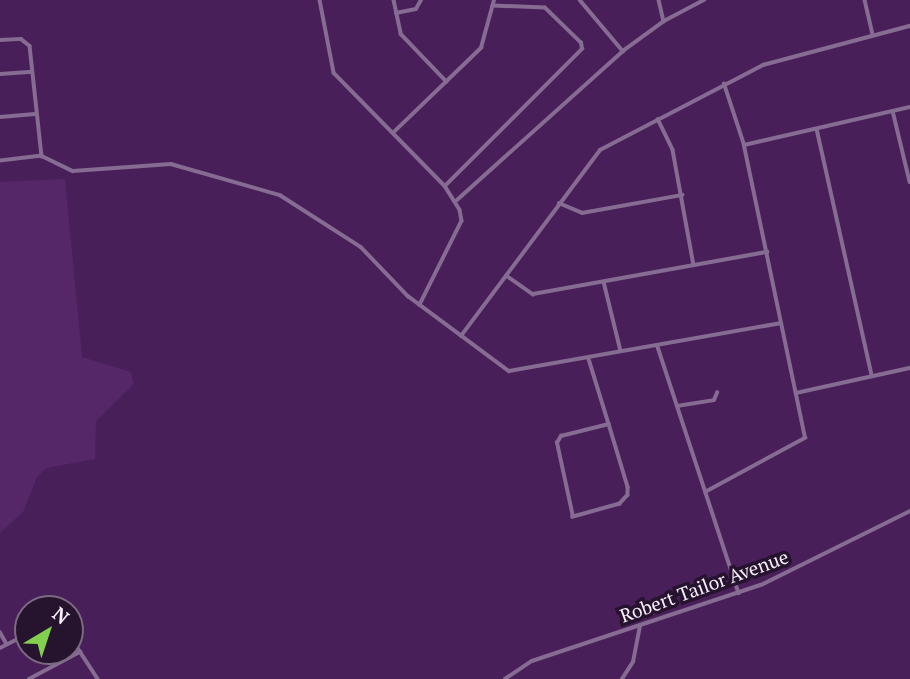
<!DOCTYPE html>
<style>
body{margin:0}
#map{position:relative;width:910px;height:679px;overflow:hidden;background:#491f5a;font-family:"PT Serif",serif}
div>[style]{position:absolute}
.built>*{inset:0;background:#552768}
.street>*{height:3.5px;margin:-1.75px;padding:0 1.75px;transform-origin:1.75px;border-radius:1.75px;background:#866b92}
span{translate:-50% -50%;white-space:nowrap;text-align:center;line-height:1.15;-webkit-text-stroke:7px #26132d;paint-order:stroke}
.street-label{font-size:19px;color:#f8eefc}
.north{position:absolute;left:14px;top:595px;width:70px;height:70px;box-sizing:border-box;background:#26132d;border:2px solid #7a6b80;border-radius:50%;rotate:39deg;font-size:19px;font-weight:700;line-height:28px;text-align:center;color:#f8eefc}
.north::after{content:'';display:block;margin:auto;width:24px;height:32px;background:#83d04f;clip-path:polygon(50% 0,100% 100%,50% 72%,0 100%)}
</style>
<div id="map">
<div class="built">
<i style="clip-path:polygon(65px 179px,82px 357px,131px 372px,134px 384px,96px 421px,95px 459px,46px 468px,37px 477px,23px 512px,0 533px,0 182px)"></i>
</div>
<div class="street">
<i style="left:320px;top:0;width:74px;rotate:79.1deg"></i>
<i style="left:334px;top:73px;width:158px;rotate:45.5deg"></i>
<i style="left:445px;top:186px;width:28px;rotate:58deg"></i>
<i style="left:460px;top:210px;width:11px;rotate:80deg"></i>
<i style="left:462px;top:221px;width:94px;rotate:116.6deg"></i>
<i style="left:394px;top:0;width:35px;rotate:78deg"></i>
<i style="left:401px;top:34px;width:66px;rotate:46.2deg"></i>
<i style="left:580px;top:0;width:67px;rotate:49.9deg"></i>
<i style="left:659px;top:0;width:22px;rotate:77deg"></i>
<i style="left:865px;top:0;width:36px;rotate:77deg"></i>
<i style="left:396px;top:13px;width:20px;rotate:-11deg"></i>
<i style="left:416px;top:9px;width:10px;rotate:-61deg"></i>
<i style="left:0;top:40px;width:21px;rotate:-3deg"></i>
<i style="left:21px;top:39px;width:11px;rotate:38deg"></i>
<i style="left:30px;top:46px;width:111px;rotate:83.8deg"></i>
<i style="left:42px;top:156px;width:42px;rotate:173.2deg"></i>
<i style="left:0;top:74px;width:32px;rotate:-4deg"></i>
<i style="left:893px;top:111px;width:73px;rotate:76.5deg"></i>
<i style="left:0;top:117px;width:35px;rotate:-5deg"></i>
<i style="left:658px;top:119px;width:34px;rotate:64deg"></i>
<i style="left:673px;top:150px;width:117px;rotate:79.7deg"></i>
<i style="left:817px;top:129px;width:253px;rotate:77.4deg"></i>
<i style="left:395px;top:131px;width:120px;rotate:-44deg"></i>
<i style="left:481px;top:48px;width:50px;rotate:-74.8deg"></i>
<i style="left:744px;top:145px;width:170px;rotate:-12.9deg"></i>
<i style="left:42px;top:156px;width:34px;rotate:26deg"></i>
<i style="left:73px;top:171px;width:98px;rotate:-4.1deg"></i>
<i style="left:171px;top:164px;width:113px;rotate:15.9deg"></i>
<i style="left:280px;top:195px;width:96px;rotate:32.7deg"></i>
<i style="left:361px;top:247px;width:68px;rotate:46.2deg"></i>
<i style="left:408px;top:296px;width:126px;rotate:36.6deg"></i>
<i style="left:509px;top:371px;width:275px;rotate:-10deg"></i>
<i style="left:445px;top:186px;width:194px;rotate:-45deg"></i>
<i style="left:582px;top:49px;width:6px;rotate:-99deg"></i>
<i style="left:581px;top:43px;width:50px;rotate:-135.8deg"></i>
<i style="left:545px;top:8px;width:52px;rotate:-177.8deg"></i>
<i style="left:457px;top:200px;width:223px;rotate:-41.9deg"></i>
<i style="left:623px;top:51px;width:51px;rotate:-36.2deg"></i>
<i style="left:664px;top:21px;width:45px;rotate:-27.7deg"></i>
<i style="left:559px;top:203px;width:25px;rotate:23deg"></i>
<i style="left:582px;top:213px;width:102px;rotate:-10.2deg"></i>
<i style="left:507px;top:276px;width:32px;rotate:35deg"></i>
<i style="left:533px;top:294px;width:238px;rotate:-10.2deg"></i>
<i style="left:604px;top:282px;width:71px;rotate:76.2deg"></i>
<i style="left:461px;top:336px;width:232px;rotate:-53.2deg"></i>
<i style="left:600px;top:150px;width:184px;rotate:-27.5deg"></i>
<i style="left:763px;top:65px;width:152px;rotate:-14.9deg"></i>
<i style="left:658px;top:347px;width:259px;rotate:71.8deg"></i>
<i style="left:589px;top:359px;width:68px;rotate:72.9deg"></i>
<i style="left:609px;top:424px;width:66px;rotate:73.2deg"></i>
<i style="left:628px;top:487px;width:8px;rotate:90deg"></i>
<i style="left:628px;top:495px;width:12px;rotate:132deg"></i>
<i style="left:620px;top:504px;width:49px;rotate:164.5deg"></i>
<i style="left:573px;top:517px;width:76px;rotate:-102.2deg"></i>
<i style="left:557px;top:443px;width:8px;rotate:-60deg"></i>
<i style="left:561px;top:436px;width:49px;rotate:-14deg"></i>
<i style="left:796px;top:393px;width:117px;rotate:-12.4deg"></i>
<i style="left:677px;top:406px;width:37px;rotate:-9deg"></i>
<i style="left:714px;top:400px;width:8px;rotate:-67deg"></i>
<i style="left:705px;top:492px;width:114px;rotate:-28.4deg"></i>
<i style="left:805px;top:438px;width:299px;rotate:-101.8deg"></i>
<i style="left:744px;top:145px;width:64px;rotate:-108.2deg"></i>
<i style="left:0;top:632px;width:14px;rotate:60deg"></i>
<i style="left:70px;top:636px;width:51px;rotate:56.9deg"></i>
<i style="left:0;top:648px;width:31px;rotate:-27deg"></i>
<i style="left:29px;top:679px;width:58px;rotate:-27.9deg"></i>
<i style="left:505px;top:679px;width:32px;rotate:-34deg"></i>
<i style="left:532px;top:661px;width:241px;rotate:-18.4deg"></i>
<i style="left:761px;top:585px;width:166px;rotate:-26.4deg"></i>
<i style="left:622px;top:679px;width:20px;rotate:-57deg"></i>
<i style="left:633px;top:662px;width:37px;rotate:-79deg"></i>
</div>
<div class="street-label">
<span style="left:704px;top:586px;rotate:-20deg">Robert Tailor Avenue</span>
</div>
<div class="north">N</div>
</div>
